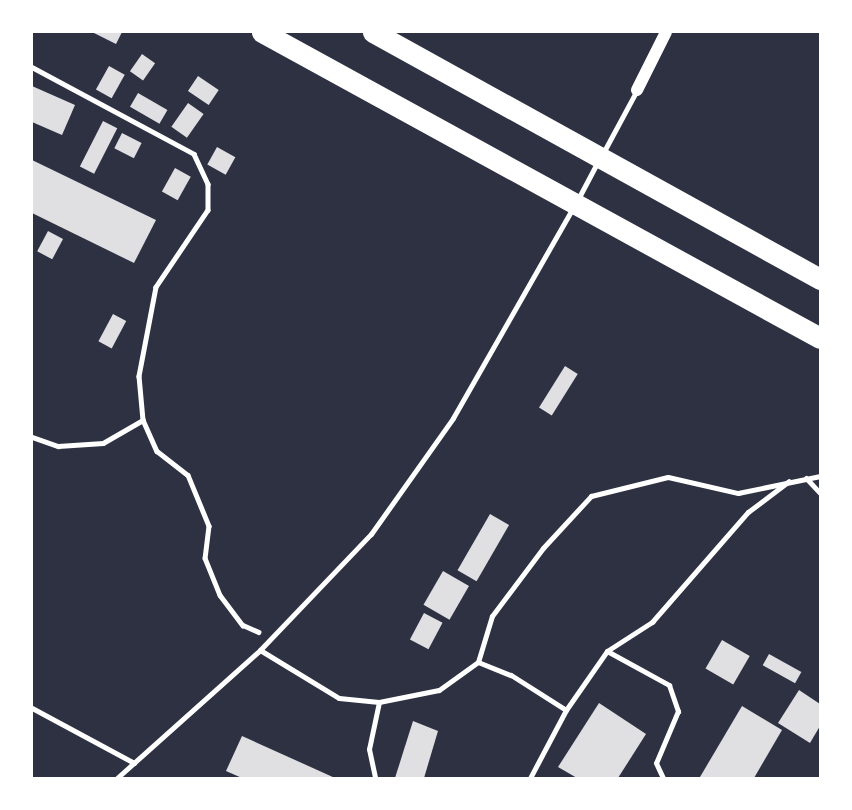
<!DOCTYPE html>
<style>
body{margin:0}
#map{position:relative;width:852px;height:810px;overflow:hidden;background:#2d3142;font-family:"Sofia Sans Condensed",sans-serif}
div>[style]{position:absolute}
.building>*{inset:0;background:#e0e0e3;transform-origin:0 0}
.path>*{height:4.5px;margin:-2.25px;padding:0 2.25px;transform-origin:2.25px;border-radius:2.25px;background:#fff}
.service>*{height:5px;margin:-2.5px;padding:0 2.5px;transform-origin:2.5px;border-radius:2.5px;background:#fff}
.tertiary>*{height:12px;margin:-6px;padding:0 6px;transform-origin:6px;border-radius:6px;background:#fff}
.motorway>*{height:21px;margin:-10.5px;padding:0 10.5px;transform-origin:10.5px;border-radius:10.5px;background:#fff}
span{translate:-50% -50%;white-space:nowrap;text-align:center;line-height:1.15;-webkit-text-stroke:5px #fff;paint-order:stroke}
.frame{position:absolute;inset:0;border:33px solid #fff;pointer-events:none}
</style>
<div id="map">
<div class="building">
<i style="clip-path:polygon(92px 32px,122px 32px,116px 44px)"></i>
<i style="left:142px;top:54px;width:16px;height:21px;rotate:35deg"></i>
<i style="left:109px;top:66px;width:18px;height:27px;rotate:29deg"></i>
<i style="left:198px;top:76px;width:25px;height:18px;rotate:34deg"></i>
<i style="clip-path:polygon(32px 86px,75px 105px,62px 135px,32px 122px)"></i>
<i style="left:138px;top:93px;width:34px;height:16px;rotate:30deg"></i>
<i style="left:188px;top:103px;width:19px;height:29px;rotate:35deg"></i>
<i style="left:103px;top:121px;width:16px;height:51px;rotate:27deg"></i>
<i style="left:122px;top:133px;width:22px;height:17px;rotate:27deg"></i>
<i style="left:217px;top:147px;width:21px;height:20px;rotate:29deg"></i>
<i style="clip-path:polygon(32px 160px,156px 220px,134px 263px,32px 213px)"></i>
<i style="left:175px;top:168px;width:18px;height:27px;rotate:29deg"></i>
<i style="left:48px;top:231px;width:17px;height:23px;rotate:28deg"></i>
<i style="left:113px;top:314px;width:15px;height:31px;rotate:28deg"></i>
<i style="left:565px;top:366px;width:15px;height:49px;rotate:32deg"></i>
<i style="left:490px;top:514px;width:22px;height:65px;rotate:30deg"></i>
<i style="left:443px;top:571px;width:30px;height:39px;rotate:30deg"></i>
<i style="left:424px;top:613px;width:21px;height:30px;rotate:28deg"></i>
<i style="left:722px;top:640px;width:32px;height:33px;rotate:30deg"></i>
<i style="left:769px;top:654px;width:37px;height:13px;rotate:29deg"></i>
<i style="clip-path:polygon(799px 690px,820px 704px,820px 726px,810px 743px,778px 723px)"></i>
<i style="clip-path:polygon(599px 703px,646px 734px,618px 778px,577px 778px,558px 767px)"></i>
<i style="clip-path:polygon(742px 706px,782px 730px,754px 778px,703px 778px,700px 777px)"></i>
<i style="clip-path:polygon(413px 721px,438px 731px,424px 778px,395px 778px)"></i>
<i style="clip-path:polygon(242px 736px,335px 778px,242px 778px,226px 771px)"></i>
</div>
<div class="path">
<i style="left:32px;top:67px;width:184px;rotate:28.2deg"></i>
<i style="left:194px;top:154px;width:33px;rotate:65deg"></i>
<i style="left:208px;top:184px;width:26px;rotate:90deg"></i>
<i style="left:208px;top:210px;width:93px;rotate:124deg"></i>
<i style="left:156px;top:287px;width:91px;rotate:100.8deg"></i>
<i style="left:139px;top:376px;width:44px;rotate:84.8deg"></i>
<i style="left:143px;top:420px;width:34px;rotate:66deg"></i>
<i style="left:157px;top:451px;width:39px;rotate:38deg"></i>
<i style="left:188px;top:475px;width:55px;rotate:67.6deg"></i>
<i style="left:209px;top:526px;width:32px;rotate:97deg"></i>
<i style="left:205px;top:558px;width:40px;rotate:68deg"></i>
<i style="left:220px;top:595px;width:38px;rotate:53deg"></i>
<i style="left:243px;top:625px;width:17px;rotate:24deg"></i>
<i style="left:32px;top:437px;width:28px;rotate:19deg"></i>
<i style="left:58px;top:446px;width:45px;rotate:-3.8deg"></i>
<i style="left:103px;top:443px;width:46px;rotate:-29.9deg"></i>
</div>
<div class="service">
<i style="left:602px;top:155px;width:74px;rotate:-61.7deg"></i>
<i style="left:577px;top:201px;width:43px;rotate:-62.2deg"></i>
<i style="left:806px;top:478px;width:21px;rotate:47deg"></i>
<i style="left:260px;top:650px;width:92px;rotate:31.3deg"></i>
<i style="left:339px;top:698px;width:40px;rotate:5.7deg"></i>
<i style="left:379px;top:702px;width:48px;rotate:102deg"></i>
<i style="left:369px;top:749px;width:30px;rotate:78deg"></i>
<i style="left:607px;top:651px;width:71px;rotate:28.7deg"></i>
<i style="left:669px;top:685px;width:28px;rotate:71deg"></i>
<i style="left:678px;top:711px;width:56px;rotate:112.9deg"></i>
<i style="left:656px;top:763px;width:17px;rotate:65deg"></i>
<i style="left:478px;top:662px;width:48px;rotate:-73.1deg"></i>
<i style="left:492px;top:616px;width:85px;rotate:-53.1deg"></i>
<i style="left:543px;top:548px;width:71px;rotate:-47.3deg"></i>
<i style="left:591px;top:496px;width:79px;rotate:-13.9deg"></i>
<i style="left:668px;top:477px;width:72px;rotate:12.9deg"></i>
<i style="left:738px;top:493px;width:84px;rotate:-11.7deg"></i>
<i style="left:379px;top:702px;width:61px;rotate:-11.3deg"></i>
<i style="left:439px;top:690px;width:48px;rotate:-35.7deg"></i>
<i style="left:478px;top:662px;width:35px;rotate:22deg"></i>
<i style="left:511px;top:675px;width:65px;rotate:32.5deg"></i>
<i style="left:566px;top:710px;width:77px;rotate:117.9deg"></i>
<i style="left:32px;top:708px;width:116px;rotate:28.3deg"></i>
<i style="left:566px;top:710px;width:72px;rotate:-55.2deg"></i>
<i style="left:607px;top:651px;width:54px;rotate:-32.8deg"></i>
<i style="left:652px;top:622px;width:146px;rotate:-48.9deg"></i>
<i style="left:748px;top:512px;width:51px;rotate:-37.1deg"></i>
<i style="left:117px;top:778px;width:192px;rotate:-41.8deg"></i>
<i style="left:260px;top:650px;width:161px;rotate:-46.3deg"></i>
<i style="left:371px;top:534px;width:142px;rotate:-54.7deg"></i>
<i style="left:453px;top:418px;width:241px;rotate:-60.3deg"></i>
</div>
<div class="tertiary">
<i style="left:637px;top:90px;width:65px;rotate:-63.4deg"></i>
</div>
<div class="motorway">
<i style="left:262px;top:32px;width:636px;rotate:28.74deg"></i>
<i style="left:373px;top:32px;width:511px;rotate:28.92deg"></i>
</div>
<div class="frame"></div>
</div>
